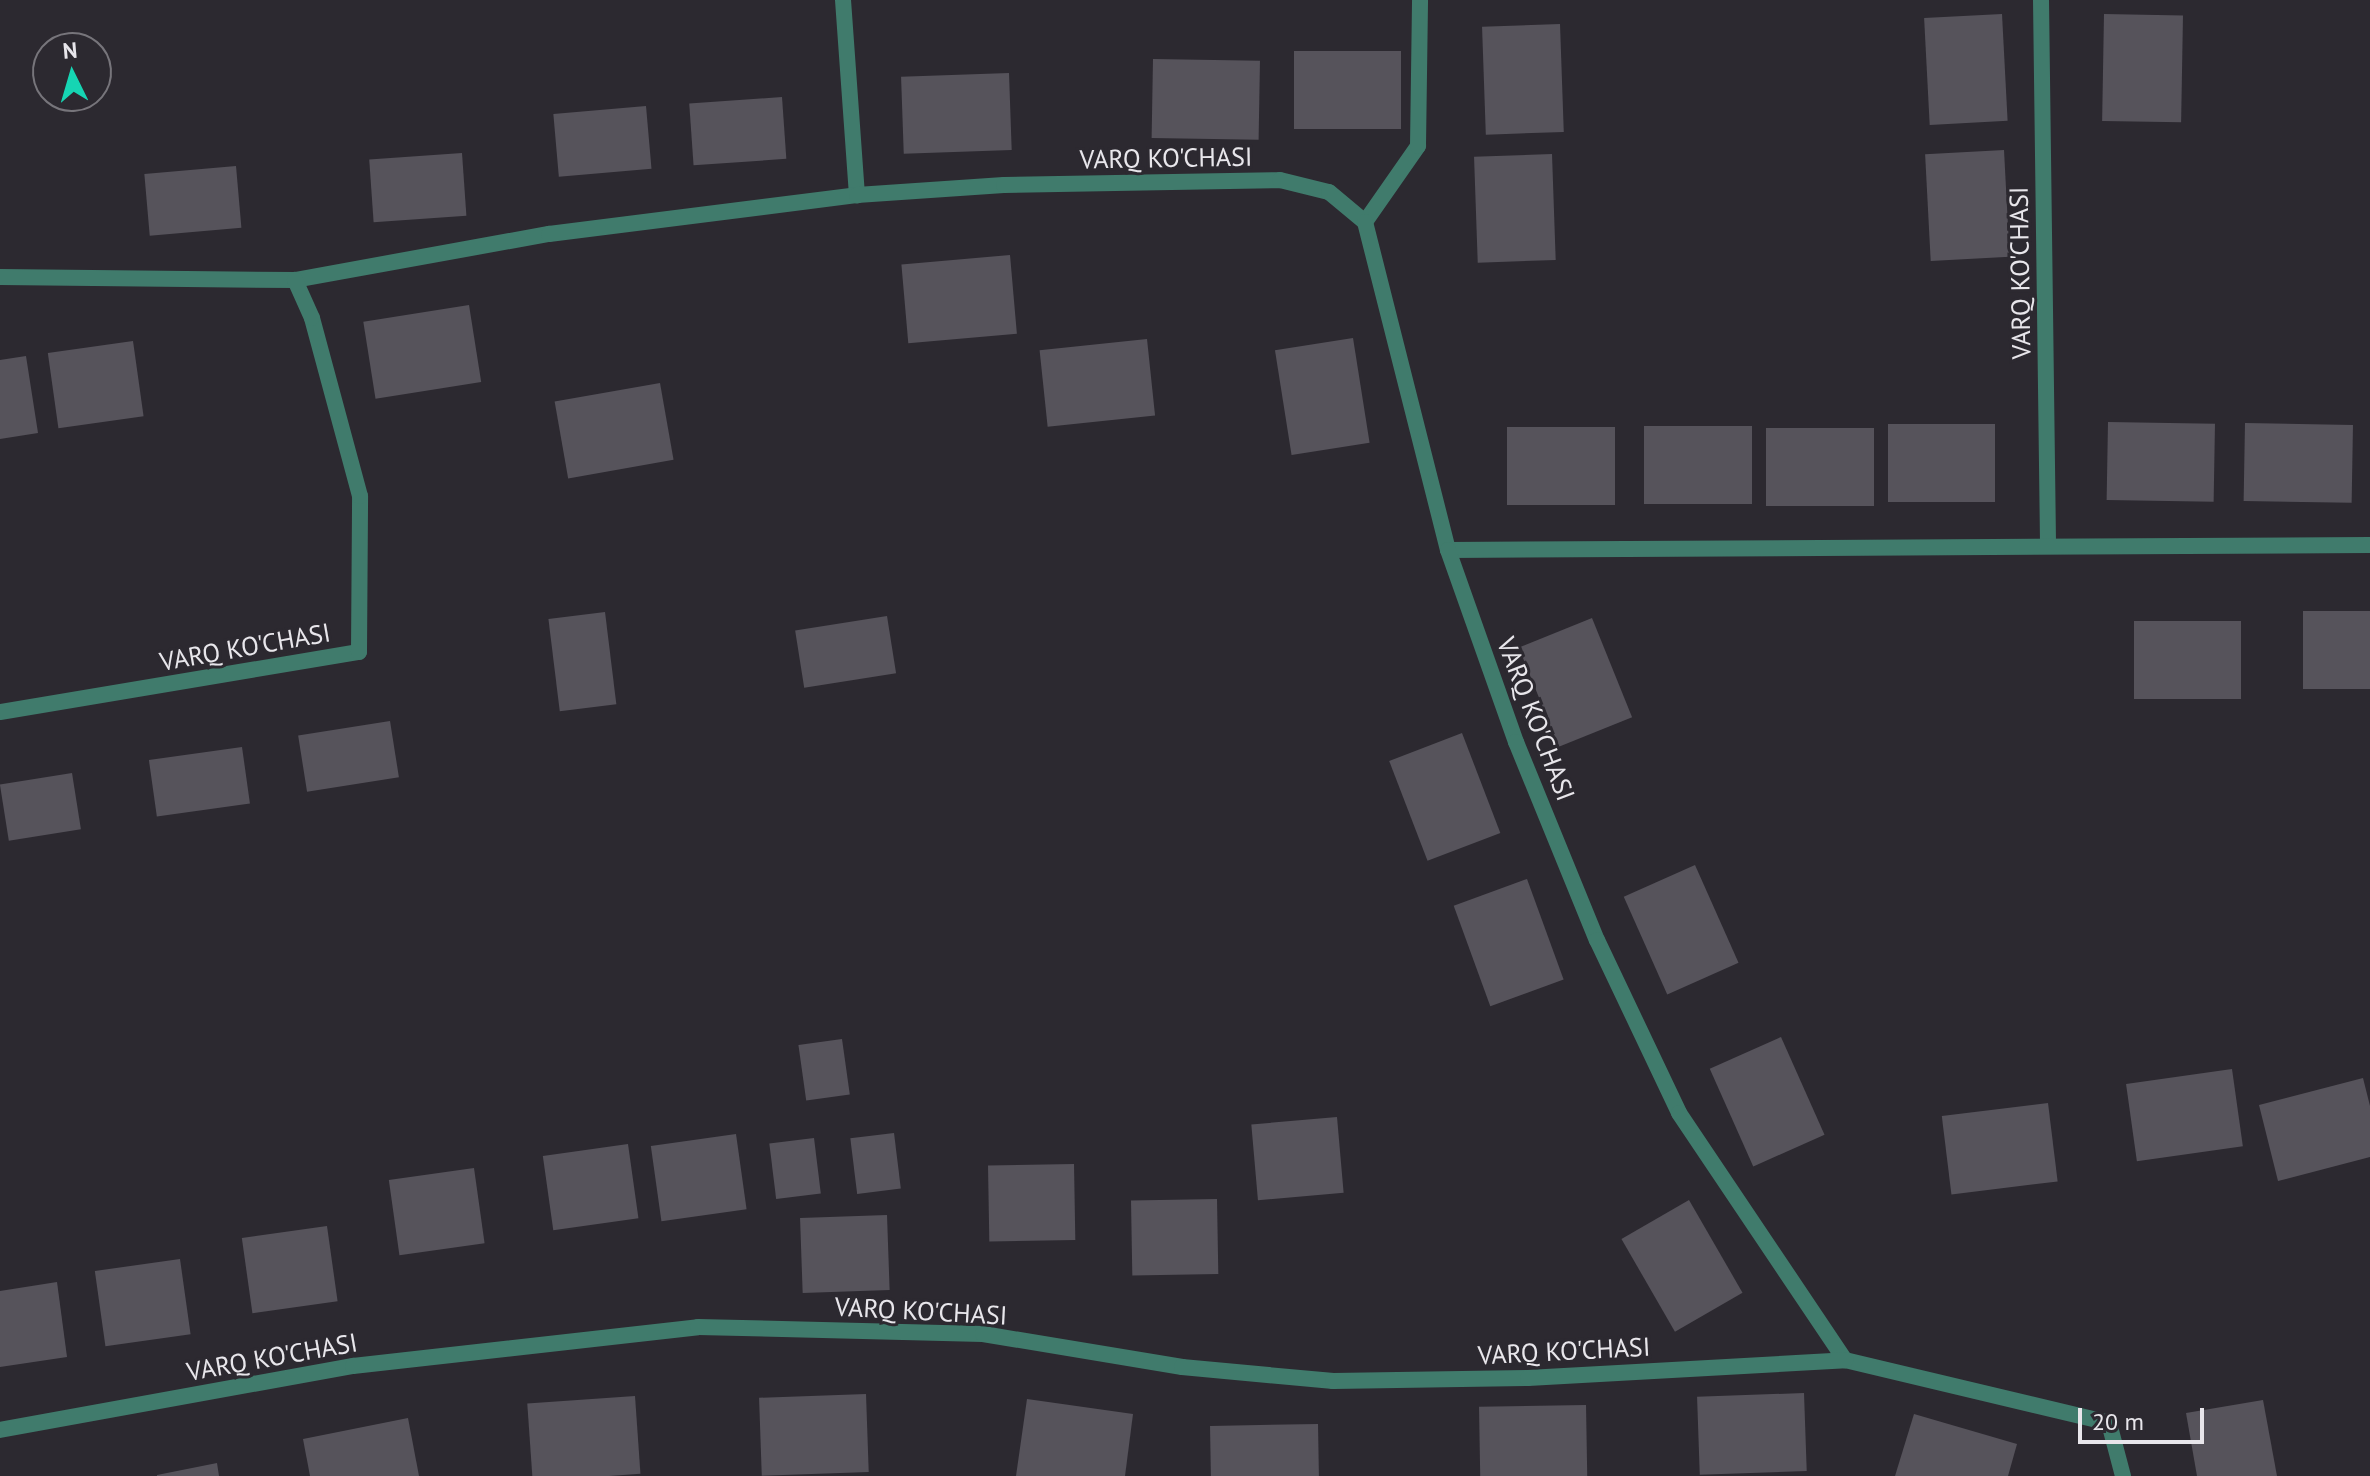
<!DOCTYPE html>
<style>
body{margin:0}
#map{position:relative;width:2370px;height:1476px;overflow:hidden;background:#2c2930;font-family:"PT Sans",sans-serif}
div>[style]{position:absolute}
.building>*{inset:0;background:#56535b;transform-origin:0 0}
.street>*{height:16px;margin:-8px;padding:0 8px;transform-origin:8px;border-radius:8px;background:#407b6c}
span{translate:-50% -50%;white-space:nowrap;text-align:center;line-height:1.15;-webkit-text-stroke:6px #2c2930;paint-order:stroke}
.street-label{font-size:26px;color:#e8e6eb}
.north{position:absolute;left:32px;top:32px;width:80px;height:80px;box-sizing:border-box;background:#2c2930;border:2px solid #77757b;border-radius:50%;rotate:355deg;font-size:22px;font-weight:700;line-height:32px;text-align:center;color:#e8e6eb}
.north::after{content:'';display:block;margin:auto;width:28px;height:36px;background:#16d5b3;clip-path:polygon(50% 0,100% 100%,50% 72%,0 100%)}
.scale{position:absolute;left:2078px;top:1408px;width:126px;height:36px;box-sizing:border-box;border:4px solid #e8e6eb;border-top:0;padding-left:10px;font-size:24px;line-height:28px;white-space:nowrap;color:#e8e6eb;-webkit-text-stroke:6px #2c2930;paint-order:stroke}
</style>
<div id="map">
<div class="building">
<i style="left:2002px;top:14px;width:107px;height:78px;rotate:87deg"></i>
<i style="left:2104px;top:14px;width:79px;height:107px;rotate:1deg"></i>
<i style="left:1560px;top:24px;width:108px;height:78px;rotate:88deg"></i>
<i style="left:1294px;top:51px;width:107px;height:78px"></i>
<i style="left:1153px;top:59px;width:107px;height:79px;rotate:1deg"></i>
<i style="left:1009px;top:73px;width:77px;height:108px;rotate:88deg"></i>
<i style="left:782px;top:97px;width:62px;height:93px;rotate:86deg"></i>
<i style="left:646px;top:106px;width:63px;height:93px;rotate:85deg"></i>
<i style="left:2004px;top:150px;width:107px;height:79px;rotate:87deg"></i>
<i style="left:462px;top:153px;width:63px;height:93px;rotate:86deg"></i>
<i style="left:1552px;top:154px;width:106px;height:78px;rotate:88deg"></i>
<i style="left:236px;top:166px;width:62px;height:92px;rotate:85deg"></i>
<i style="left:1010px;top:255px;width:79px;height:109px;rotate:85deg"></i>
<i style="left:469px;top:305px;width:78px;height:107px;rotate:81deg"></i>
<i style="left:1353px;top:338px;width:106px;height:79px;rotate:81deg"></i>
<i style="left:1147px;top:339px;width:77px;height:108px;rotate:84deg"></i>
<i style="left:133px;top:341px;width:76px;height:86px;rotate:82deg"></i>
<i style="clip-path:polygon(26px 356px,38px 433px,0 439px,0 360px)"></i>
<i style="left:660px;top:383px;width:78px;height:107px;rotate:80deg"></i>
<i style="left:2108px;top:422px;width:107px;height:78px;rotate:1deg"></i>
<i style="left:2245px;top:423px;width:108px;height:78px;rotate:1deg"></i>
<i style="left:1995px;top:424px;width:78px;height:107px;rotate:90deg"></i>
<i style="left:1752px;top:426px;width:78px;height:108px;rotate:90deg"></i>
<i style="left:1507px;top:427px;width:108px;height:78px"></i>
<i style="left:1766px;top:428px;width:108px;height:78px"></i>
<i style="left:2303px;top:611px;width:67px;height:78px"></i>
<i style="left:605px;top:612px;width:93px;height:57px;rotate:83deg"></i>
<i style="left:887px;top:616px;width:58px;height:93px;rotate:81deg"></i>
<i style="left:1592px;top:618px;width:107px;height:79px;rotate:68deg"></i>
<i style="left:2134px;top:621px;width:107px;height:78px"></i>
<i style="left:390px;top:721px;width:57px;height:93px;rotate:81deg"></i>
<i style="left:1462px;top:733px;width:107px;height:78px;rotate:69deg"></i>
<i style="left:242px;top:747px;width:57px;height:94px;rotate:82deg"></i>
<i style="left:72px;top:773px;width:57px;height:73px;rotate:81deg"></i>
<i style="left:1695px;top:865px;width:107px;height:78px;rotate:66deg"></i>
<i style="left:1527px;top:879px;width:107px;height:78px;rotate:70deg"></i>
<i style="left:1781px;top:1037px;width:107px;height:78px;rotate:66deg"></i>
<i style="left:842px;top:1039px;width:56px;height:44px;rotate:82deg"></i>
<i style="left:2232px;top:1069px;width:78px;height:107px;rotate:82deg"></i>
<i style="clip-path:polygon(2363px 1078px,2370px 1106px,2370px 1157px,2278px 1181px,2259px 1105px)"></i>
<i style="left:2048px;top:1103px;width:79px;height:107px;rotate:83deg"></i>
<i style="left:1337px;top:1117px;width:76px;height:86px;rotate:85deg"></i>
<i style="left:894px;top:1133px;width:56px;height:44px;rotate:83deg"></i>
<i style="left:736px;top:1134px;width:76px;height:86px;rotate:82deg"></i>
<i style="left:814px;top:1138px;width:56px;height:45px;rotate:83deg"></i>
<i style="left:628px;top:1144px;width:75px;height:86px;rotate:82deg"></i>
<i style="left:1074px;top:1164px;width:76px;height:86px;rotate:89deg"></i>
<i style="left:474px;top:1168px;width:76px;height:86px;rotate:82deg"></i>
<i style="left:1217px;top:1199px;width:75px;height:86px;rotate:89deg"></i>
<i style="left:1689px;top:1200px;width:107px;height:78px;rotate:60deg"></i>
<i style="left:887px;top:1215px;width:75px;height:87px;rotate:88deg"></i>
<i style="left:327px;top:1226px;width:76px;height:86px;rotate:82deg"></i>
<i style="left:180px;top:1259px;width:76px;height:86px;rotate:82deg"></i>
<i style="clip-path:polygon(57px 1282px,67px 1357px,0 1367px,0 1291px)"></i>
<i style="left:1804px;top:1393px;width:78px;height:107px;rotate:88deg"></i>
<i style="left:866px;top:1394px;width:78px;height:107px;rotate:88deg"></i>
<i style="left:635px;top:1396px;width:78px;height:108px;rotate:86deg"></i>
<i style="clip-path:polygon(1027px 1399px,1133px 1414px,1125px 1476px,1016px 1476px)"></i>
<i style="clip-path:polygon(2263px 1400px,2277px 1476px,2197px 1476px,2186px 1413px)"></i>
<i style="left:1586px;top:1405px;width:71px;height:107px;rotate:89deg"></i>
<i style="clip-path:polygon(1914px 1414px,2017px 1444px,2008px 1476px,1895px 1476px)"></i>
<i style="clip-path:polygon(408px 1418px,419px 1476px,310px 1476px,303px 1439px)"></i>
<i style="left:1318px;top:1424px;width:52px;height:108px;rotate:89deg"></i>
<i style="clip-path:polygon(217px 1463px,219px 1476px,157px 1476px,157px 1475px)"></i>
</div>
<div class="street">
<i style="left:843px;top:0;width:196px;rotate:85.9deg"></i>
<i style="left:2041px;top:0;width:545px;rotate:89.26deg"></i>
<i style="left:1365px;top:222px;width:93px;rotate:-55.1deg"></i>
<i style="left:1418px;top:146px;width:146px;rotate:-89.2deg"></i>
<i style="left:0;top:277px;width:295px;rotate:0.6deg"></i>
<i style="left:295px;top:280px;width:258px;rotate:-10.3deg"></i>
<i style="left:549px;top:234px;width:310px;rotate:-7.2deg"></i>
<i style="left:857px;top:195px;width:147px;rotate:-3.9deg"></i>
<i style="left:1004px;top:185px;width:276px;rotate:-1deg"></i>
<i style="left:1280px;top:180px;width:50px;rotate:13.8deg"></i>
<i style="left:1329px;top:192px;width:47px;rotate:39.8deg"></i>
<i style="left:1365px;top:222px;width:338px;rotate:75.8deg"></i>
<i style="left:1448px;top:550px;width:922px;rotate:-0.31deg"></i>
<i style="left:1448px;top:550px;width:204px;rotate:70.5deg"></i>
<i style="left:1516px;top:742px;width:214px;rotate:67.8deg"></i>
<i style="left:1597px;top:940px;width:191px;rotate:64.6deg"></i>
<i style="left:1679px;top:1113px;width:298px;rotate:56.1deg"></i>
<i style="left:1845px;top:1360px;width:271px;rotate:13.4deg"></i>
<i style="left:2109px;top:1423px;width:55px;rotate:75.2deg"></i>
<i style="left:0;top:712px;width:364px;rotate:-9.5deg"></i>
<i style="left:359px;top:652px;width:156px;rotate:-89.6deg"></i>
<i style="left:360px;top:496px;width:184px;rotate:-105.1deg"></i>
<i style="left:312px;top:318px;width:42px;rotate:-114.1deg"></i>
<i style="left:0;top:1430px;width:359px;rotate:-10.3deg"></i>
<i style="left:353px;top:1366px;width:347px;rotate:-6.4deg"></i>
<i style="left:698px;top:1327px;width:285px;rotate:1.4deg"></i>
<i style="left:983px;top:1334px;width:202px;rotate:9.4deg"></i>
<i style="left:1182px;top:1367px;width:152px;rotate:5.3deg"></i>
<i style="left:1333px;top:1381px;width:195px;rotate:-0.9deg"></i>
<i style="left:1528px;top:1378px;width:318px;rotate:-3.2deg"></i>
</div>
<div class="street-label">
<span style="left:1166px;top:158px;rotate:-1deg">VARQ KO'CHASI</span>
<span style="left:2020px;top:273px;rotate:-91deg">VARQ KO'CHASI</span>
<span style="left:245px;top:647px;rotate:-10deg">VARQ KO'CHASI</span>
<span style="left:1536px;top:719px;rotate:69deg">VARQ KO'CHASI</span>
<span style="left:921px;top:1311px;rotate:3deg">VARQ KO'CHASI</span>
<span style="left:1564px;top:1351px;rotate:-3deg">VARQ KO'CHASI</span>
<span style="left:272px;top:1357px;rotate:-10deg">VARQ KO'CHASI</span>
</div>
<div class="north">N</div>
<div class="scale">20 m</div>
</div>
